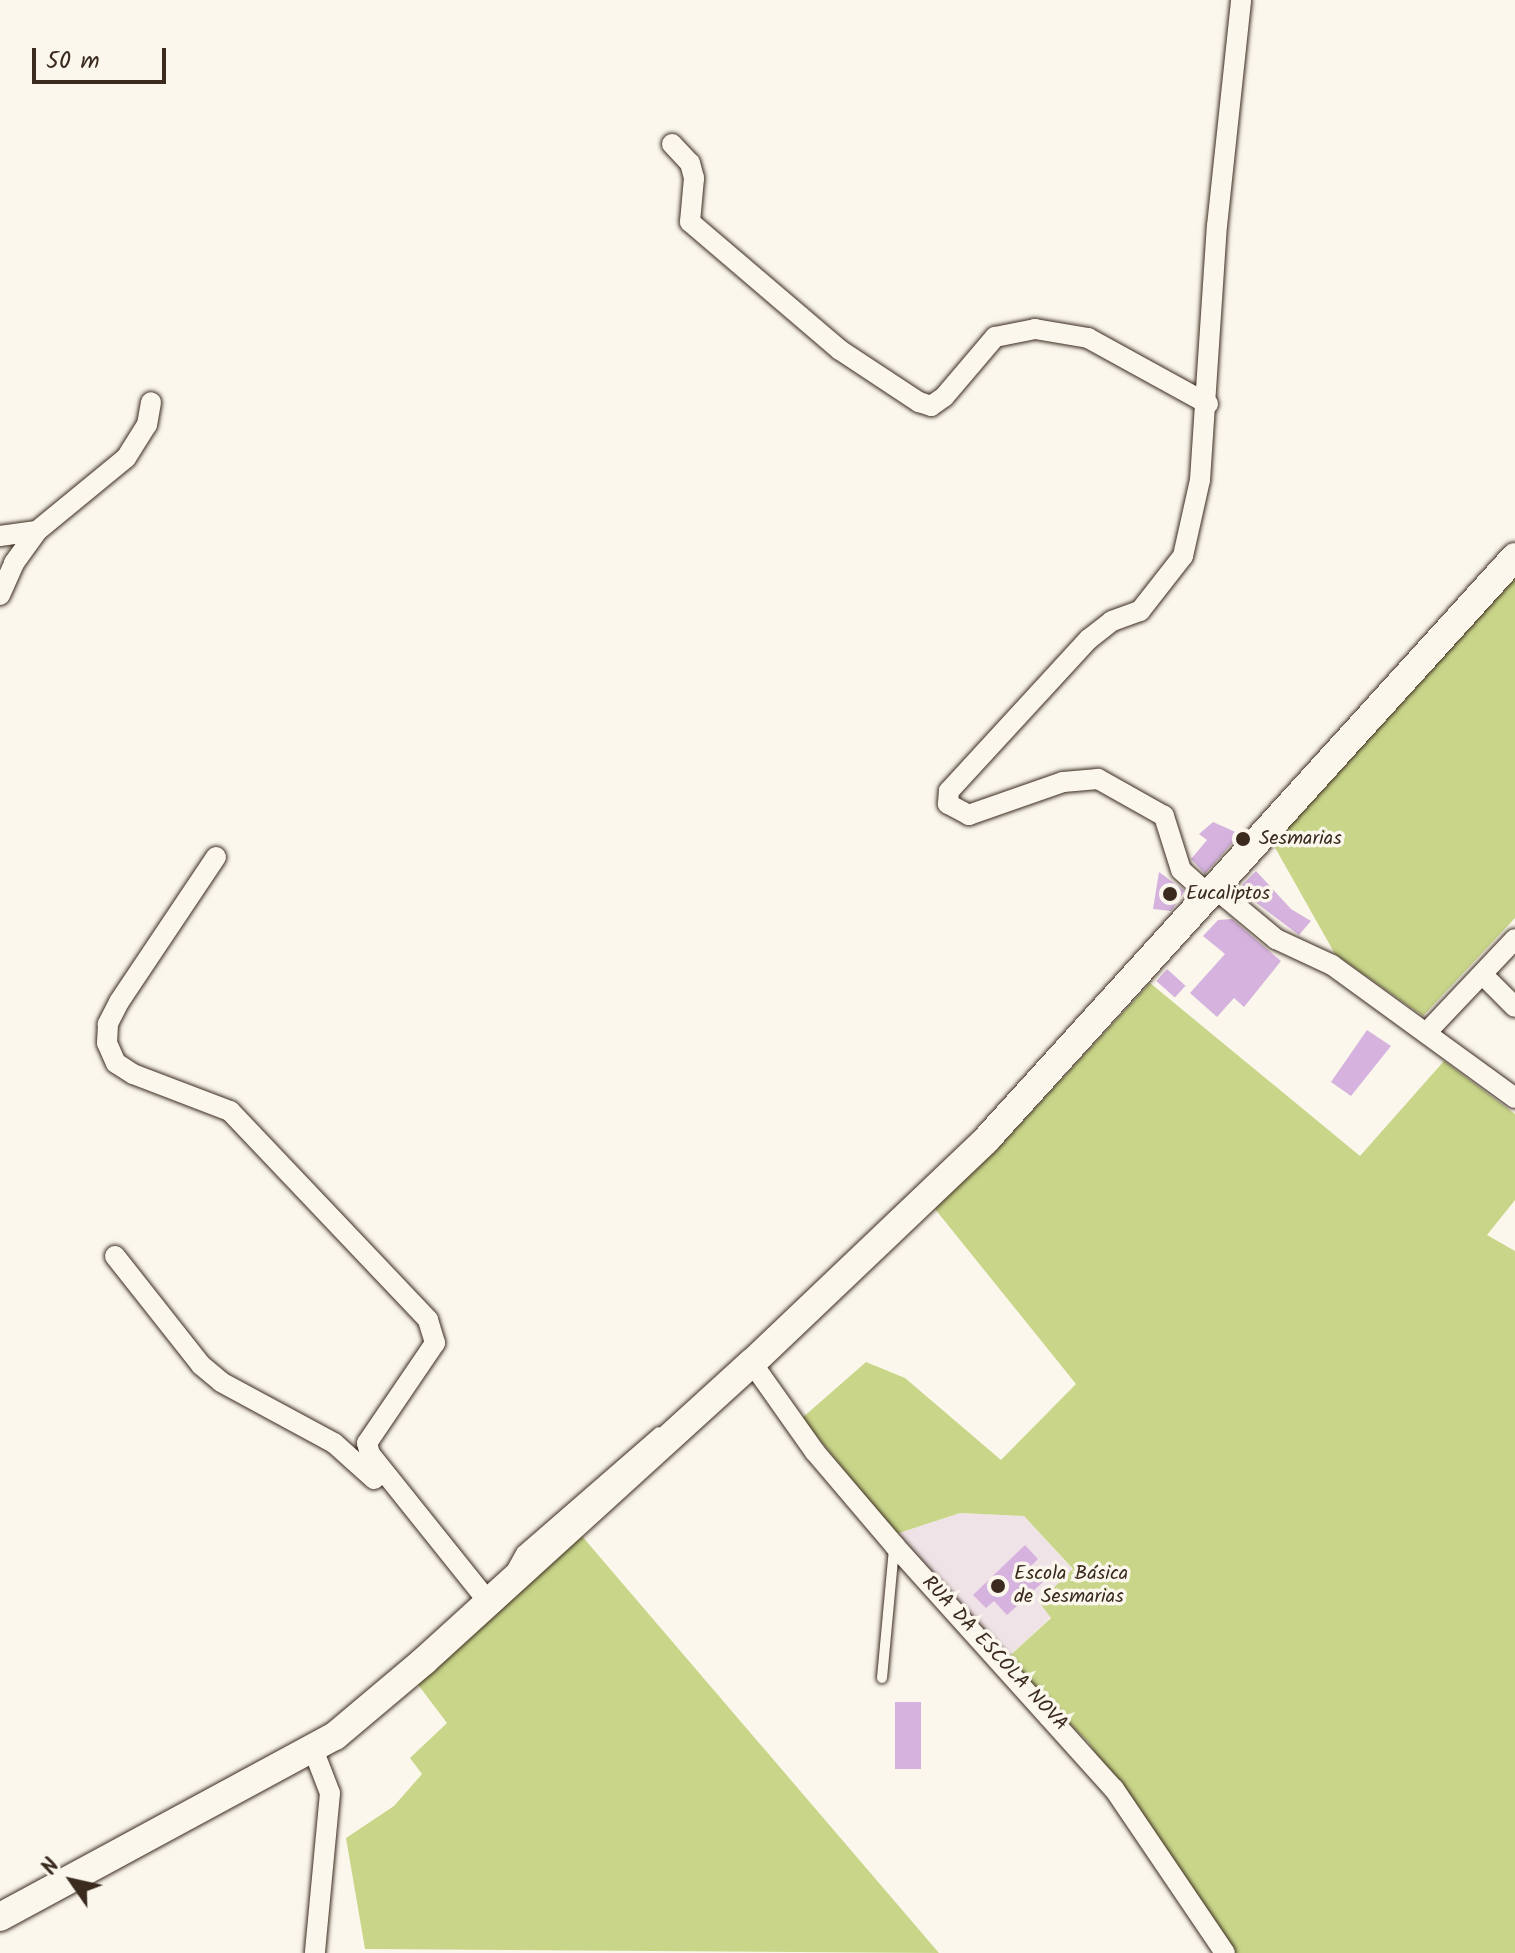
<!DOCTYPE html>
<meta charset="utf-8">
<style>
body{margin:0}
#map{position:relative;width:1515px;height:1953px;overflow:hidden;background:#fbf7ec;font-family:Kalam,sans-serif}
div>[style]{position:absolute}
.built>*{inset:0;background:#f0e3e8}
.green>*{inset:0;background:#c9d68a}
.building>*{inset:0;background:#d5b3de;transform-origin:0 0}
.roads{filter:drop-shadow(0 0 2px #3b2a1e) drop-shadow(0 0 2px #3b2a1e)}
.service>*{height:10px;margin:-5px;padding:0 5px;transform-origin:5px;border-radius:5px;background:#fbf7ec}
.minor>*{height:20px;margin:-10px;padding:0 10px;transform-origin:10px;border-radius:10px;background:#fbf7ec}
.secondary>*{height:28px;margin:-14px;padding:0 14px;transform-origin:14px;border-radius:14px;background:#fbf7ec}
.dots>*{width:22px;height:22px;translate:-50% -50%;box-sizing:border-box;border:4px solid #fbf7ec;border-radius:50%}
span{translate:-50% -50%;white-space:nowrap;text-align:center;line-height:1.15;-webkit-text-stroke:7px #fbf7ec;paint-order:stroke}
.poi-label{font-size:20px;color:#3b2a1e}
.left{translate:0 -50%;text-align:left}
.street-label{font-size:20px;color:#3b2a1e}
.north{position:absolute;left:32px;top:1841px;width:80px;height:80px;-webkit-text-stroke:6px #fbf7ec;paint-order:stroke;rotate:304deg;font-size:22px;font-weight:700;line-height:32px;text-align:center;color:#3b2a1e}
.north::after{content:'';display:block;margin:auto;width:28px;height:36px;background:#3b2a1e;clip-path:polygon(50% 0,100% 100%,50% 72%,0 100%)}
.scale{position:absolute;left:32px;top:48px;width:134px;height:36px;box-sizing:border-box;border:4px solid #3b2a1e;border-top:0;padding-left:10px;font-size:24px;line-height:28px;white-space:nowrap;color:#3b2a1e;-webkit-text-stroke:6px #fbf7ec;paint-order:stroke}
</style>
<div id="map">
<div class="built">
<i style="clip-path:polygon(960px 1513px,1024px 1516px,1073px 1570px,1039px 1602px,1051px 1617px,1005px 1660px,896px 1534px)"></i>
</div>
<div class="green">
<i style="clip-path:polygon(1515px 567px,1515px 918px,1423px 1016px,1335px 954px,1273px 844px)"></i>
<i style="clip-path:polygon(1150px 983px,1360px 1156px,1444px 1061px,1515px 1114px,1515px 1200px,1487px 1235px,1515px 1251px,1515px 1953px,1234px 1953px,1088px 1742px,1005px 1660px,1051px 1618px,1039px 1602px,1073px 1569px,1024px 1516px,960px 1513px,896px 1534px,802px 1418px,866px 1362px,905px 1378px,1001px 1460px,1076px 1384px,935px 1209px,1002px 1144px)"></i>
<i style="clip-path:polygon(581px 1535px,939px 1953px,365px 1949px,346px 1838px,394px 1806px,422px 1774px,410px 1758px,447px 1723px,413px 1678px)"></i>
</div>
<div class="building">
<i style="clip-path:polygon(1213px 822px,1240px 834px,1205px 874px,1191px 859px,1207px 840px,1199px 834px)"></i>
<i style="clip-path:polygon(1256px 871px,1291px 909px,1311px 921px,1299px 935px,1238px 889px)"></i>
<i style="clip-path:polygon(1159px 872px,1185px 891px,1171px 911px,1153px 909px)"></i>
<i style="clip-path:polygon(1232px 919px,1281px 961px,1244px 1007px,1234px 998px,1217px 1017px,1190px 993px,1225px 954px,1203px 936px,1218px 920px)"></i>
<i style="left:1167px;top:969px;width:25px;height:16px;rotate:42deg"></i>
<i style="clip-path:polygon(1367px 1030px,1391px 1046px,1351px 1096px,1331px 1082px)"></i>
<i style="clip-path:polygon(1025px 1545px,1038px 1559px,1030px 1567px,1043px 1582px,1007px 1615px,994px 1601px,986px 1608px,973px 1595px)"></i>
<i style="left:895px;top:1702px;width:26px;height:67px"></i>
</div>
<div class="roads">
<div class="service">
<i style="left:513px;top:1567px;width:18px;rotate:-61deg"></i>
<i style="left:522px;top:1551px;width:181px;rotate:-41deg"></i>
<i style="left:882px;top:1678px;width:131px;rotate:-84.7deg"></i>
</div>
<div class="minor">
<i style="left:672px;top:144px;width:26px;rotate:47deg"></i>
<i style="left:690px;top:163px;width:16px;rotate:75deg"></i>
<i style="left:694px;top:178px;width:44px;rotate:95.2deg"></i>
<i style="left:690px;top:222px;width:197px;rotate:40.5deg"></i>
<i style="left:840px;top:350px;width:95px;rotate:33.4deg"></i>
<i style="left:919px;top:402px;width:13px;rotate:18deg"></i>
<i style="left:931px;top:406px;width:16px;rotate:-35deg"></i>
<i style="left:944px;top:397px;width:79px;rotate:-49.6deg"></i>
<i style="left:995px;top:337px;width:41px;rotate:-11.3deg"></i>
<i style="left:1035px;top:329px;width:54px;rotate:9.6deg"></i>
<i style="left:1088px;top:338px;width:137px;rotate:28.8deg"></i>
<i style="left:0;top:536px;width:37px;rotate:-8deg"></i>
<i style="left:0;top:595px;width:35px;rotate:-66deg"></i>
<i style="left:14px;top:563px;width:39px;rotate:-54deg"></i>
<i style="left:37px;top:531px;width:115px;rotate:-39.4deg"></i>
<i style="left:126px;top:458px;width:39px;rotate:-58deg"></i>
<i style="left:147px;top:425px;width:23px;rotate:-80deg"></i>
<i style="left:216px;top:857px;width:174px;rotate:123.8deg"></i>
<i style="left:119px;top:1002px;width:25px;rotate:117deg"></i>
<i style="left:108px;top:1024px;width:19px;rotate:93deg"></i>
<i style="left:107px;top:1043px;width:22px;rotate:66deg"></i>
<i style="left:116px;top:1063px;width:20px;rotate:33deg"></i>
<i style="left:133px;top:1074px;width:104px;rotate:20.9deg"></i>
<i style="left:230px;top:1111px;width:288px;rotate:46.5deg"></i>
<i style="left:428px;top:1320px;width:24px;rotate:73deg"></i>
<i style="left:435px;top:1343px;width:121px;rotate:124.2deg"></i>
<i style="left:367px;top:1443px;width:11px;rotate:75deg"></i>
<i style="left:370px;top:1454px;width:187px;rotate:51.3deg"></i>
<i style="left:1217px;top:890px;width:77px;rotate:39.7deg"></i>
<i style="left:1276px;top:939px;width:62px;rotate:24.9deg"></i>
<i style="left:1332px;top:965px;width:226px;rotate:36deg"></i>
<i style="left:1211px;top:897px;width:40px;rotate:-138deg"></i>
<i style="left:1181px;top:870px;width:57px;rotate:-107.5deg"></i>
<i style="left:1164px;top:816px;width:76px;rotate:-150.7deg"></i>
<i style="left:1098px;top:779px;width:35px;rotate:175deg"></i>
<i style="left:1063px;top:782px;width:100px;rotate:160.7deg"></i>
<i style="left:969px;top:815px;width:24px;rotate:-152deg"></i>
<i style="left:948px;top:804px;width:13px;rotate:-86deg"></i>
<i style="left:949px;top:791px;width:207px;rotate:-47.4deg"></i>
<i style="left:1089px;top:639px;width:29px;rotate:-38deg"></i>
<i style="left:1112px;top:621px;width:30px;rotate:-20deg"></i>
<i style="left:1140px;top:611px;width:70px;rotate:-52deg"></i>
<i style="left:1183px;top:556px;width:78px;rotate:-77.4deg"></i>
<i style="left:1200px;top:480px;width:255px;rotate:-86.2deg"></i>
<i style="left:1217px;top:226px;width:227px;rotate:-83.9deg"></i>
<i style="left:1483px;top:975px;width:45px;rotate:45deg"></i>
<i style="left:1426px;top:1033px;width:129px;rotate:-46.6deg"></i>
<i style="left:115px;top:1256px;width:139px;rotate:51.7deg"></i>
<i style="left:201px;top:1365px;width:26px;rotate:40deg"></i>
<i style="left:221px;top:1382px;width:128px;rotate:28.4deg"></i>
<i style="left:334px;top:1443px;width:54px;rotate:42deg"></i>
<i style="left:752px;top:1363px;width:109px;rotate:54.7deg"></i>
<i style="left:815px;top:1452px;width:123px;rotate:49.6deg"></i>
<i style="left:895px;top:1546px;width:327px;rotate:48deg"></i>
<i style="left:1114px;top:1789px;width:198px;rotate:55.9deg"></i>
<i style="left:313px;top:1749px;width:47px;rotate:68.9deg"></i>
<i style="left:330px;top:1793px;width:161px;rotate:95.4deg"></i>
</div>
<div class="secondary">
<i style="left:0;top:1917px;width:381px;rotate:-28.4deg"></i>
<i style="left:335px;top:1736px;width:116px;rotate:-40.1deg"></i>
<i style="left:424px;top:1661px;width:443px;rotate:-42.3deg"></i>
<i style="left:752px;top:1363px;width:323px;rotate:-43.6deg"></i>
<i style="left:986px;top:1140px;width:787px;rotate:-47.78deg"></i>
</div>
</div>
<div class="dots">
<i style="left:1243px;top:839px;background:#3b2a1e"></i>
<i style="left:1170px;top:894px;background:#3b2a1e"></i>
<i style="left:998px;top:1586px;background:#3b2a1e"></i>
</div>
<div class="poi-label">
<span class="left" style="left:1259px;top:839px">Sesmarias</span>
<span class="left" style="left:1186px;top:894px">Eucaliptos</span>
<span class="left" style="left:1014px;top:1586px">Escola Básica<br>de Sesmarias</span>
</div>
<div class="street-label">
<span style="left:994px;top:1654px;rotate:47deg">RUA DA ESCOLA NOVA</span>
</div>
<div class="north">N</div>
<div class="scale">50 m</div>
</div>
